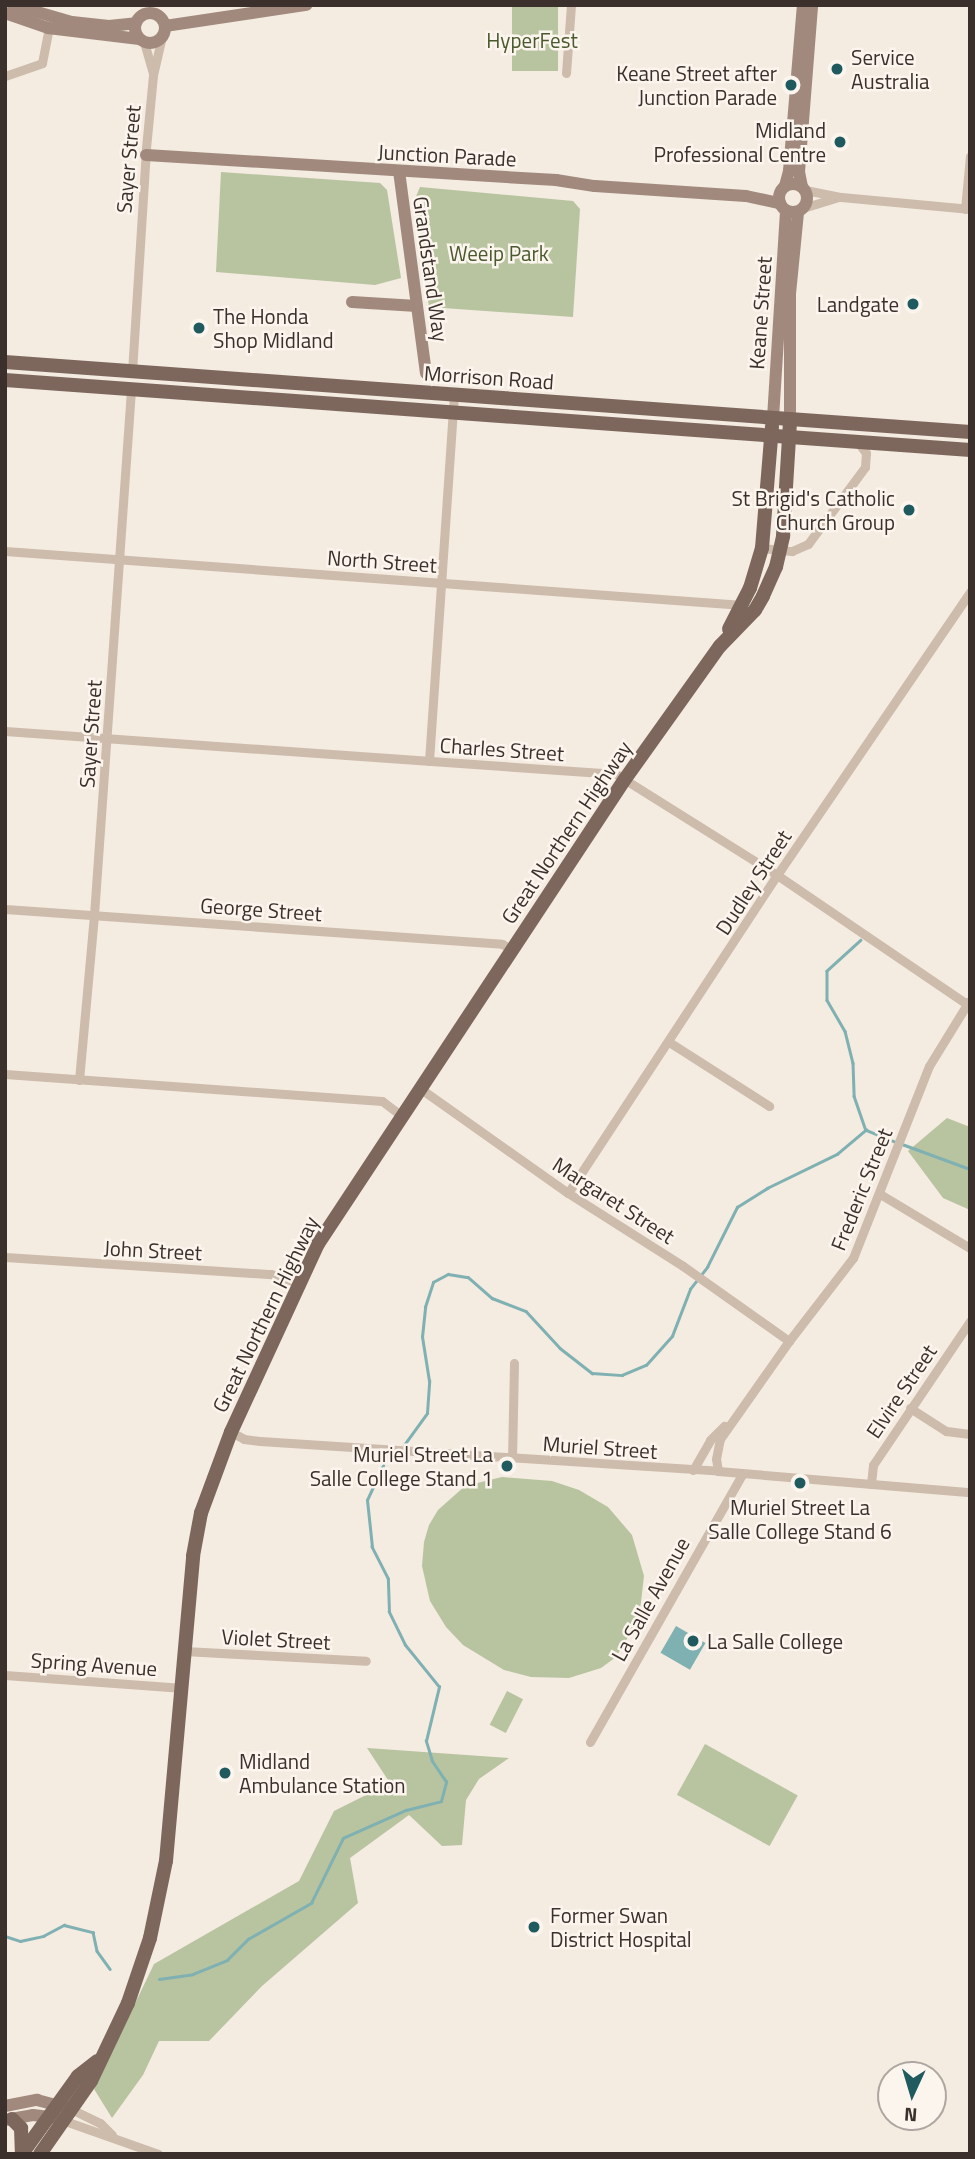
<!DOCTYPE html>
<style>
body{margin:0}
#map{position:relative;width:975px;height:2159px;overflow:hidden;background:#f4ebe1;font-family:"Titillium Web",sans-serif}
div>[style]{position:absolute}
.green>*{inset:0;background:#b8c4a0;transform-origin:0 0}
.water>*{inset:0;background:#7fb0b2;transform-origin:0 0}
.stream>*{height:2.5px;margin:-1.25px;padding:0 1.25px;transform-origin:1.25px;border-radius:1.25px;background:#7fb0b2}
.street>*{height:9px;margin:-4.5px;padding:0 4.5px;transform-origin:4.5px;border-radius:4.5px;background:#cdbbac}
.secondary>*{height:12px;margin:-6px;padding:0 6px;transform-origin:6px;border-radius:6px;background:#a18a7d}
.secondary>.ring{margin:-6px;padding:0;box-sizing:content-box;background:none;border:12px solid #a18a7d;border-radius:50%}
.primary>*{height:14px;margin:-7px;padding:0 7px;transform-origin:7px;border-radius:7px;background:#7d675c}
.dots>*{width:19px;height:19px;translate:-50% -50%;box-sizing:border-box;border:4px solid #fbf5ee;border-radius:50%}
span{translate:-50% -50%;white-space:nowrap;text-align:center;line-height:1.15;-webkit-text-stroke:5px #fbf5ee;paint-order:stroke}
.park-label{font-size:21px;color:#4a5a2e}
.poi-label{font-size:21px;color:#3b302b}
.left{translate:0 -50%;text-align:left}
.right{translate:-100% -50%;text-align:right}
.street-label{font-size:21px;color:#3b302b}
.frame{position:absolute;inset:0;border:7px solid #3b302b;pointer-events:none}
.north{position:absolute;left:877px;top:2061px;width:70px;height:70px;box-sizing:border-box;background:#fbf5ee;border:2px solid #aea6a0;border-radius:50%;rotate:184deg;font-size:19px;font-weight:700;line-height:28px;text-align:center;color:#3b302b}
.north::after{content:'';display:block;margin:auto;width:24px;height:32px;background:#1f5a5e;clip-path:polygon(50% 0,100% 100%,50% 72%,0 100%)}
</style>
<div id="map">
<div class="green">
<i style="left:512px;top:5px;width:46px;height:66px"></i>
<i style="clip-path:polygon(221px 172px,380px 183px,387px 190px,401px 278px,375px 285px,216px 272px)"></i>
<i style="clip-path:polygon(420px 187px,573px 201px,580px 209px,573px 317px,429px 307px,415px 199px)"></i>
<i style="clip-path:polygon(947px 1118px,970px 1127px,970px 1210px,943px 1198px,908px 1151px)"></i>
<i style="clip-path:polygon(502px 1477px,552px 1481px,579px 1490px,608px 1507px,632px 1535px,644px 1576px,639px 1619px,616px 1657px,601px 1668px,569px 1678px,531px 1677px,504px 1670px,463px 1645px,446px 1627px,430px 1601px,422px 1566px,424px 1542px,429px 1525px,438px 1510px,465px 1486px)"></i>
<i style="left:507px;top:1691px;width:18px;height:38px;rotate:27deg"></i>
<i style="left:705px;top:1744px;width:106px;height:58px;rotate:29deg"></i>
<i style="clip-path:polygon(367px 1748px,509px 1758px,479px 1779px,466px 1800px,462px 1845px,442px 1846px,409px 1815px,350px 1858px,358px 1903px,262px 1986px,209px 2041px,159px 2041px,143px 2075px,112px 2118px,94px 2089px,154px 1964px,299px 1881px,334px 1811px,390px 1783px)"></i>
</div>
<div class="water">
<i style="left:676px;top:1626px;width:34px;height:31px;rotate:30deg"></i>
</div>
<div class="stream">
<i style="left:861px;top:940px;width:46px;rotate:137.6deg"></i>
<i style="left:827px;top:971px;width:29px;rotate:90deg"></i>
<i style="left:827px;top:1000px;width:36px;rotate:60deg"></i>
<i style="left:845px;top:1031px;width:33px;rotate:76deg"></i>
<i style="left:853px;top:1063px;width:33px;rotate:88deg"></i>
<i style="left:854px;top:1096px;width:36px;rotate:71deg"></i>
<i style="left:866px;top:1130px;width:32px;rotate:22deg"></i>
<i style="left:902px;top:1144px;width:72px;rotate:20.2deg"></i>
<i style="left:404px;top:1445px;width:39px;rotate:-54deg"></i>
<i style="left:427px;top:1413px;width:32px;rotate:-86deg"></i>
<i style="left:429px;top:1381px;width:45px;rotate:-99deg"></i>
<i style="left:422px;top:1337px;width:30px;rotate:-84deg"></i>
<i style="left:425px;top:1307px;width:26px;rotate:-72deg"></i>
<i style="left:433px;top:1282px;width:17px;rotate:-28deg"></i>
<i style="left:448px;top:1274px;width:20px;rotate:9deg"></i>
<i style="left:468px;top:1277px;width:32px;rotate:41deg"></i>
<i style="left:492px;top:1298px;width:36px;rotate:21deg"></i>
<i style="left:526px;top:1311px;width:50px;rotate:47.4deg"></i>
<i style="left:560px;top:1348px;width:41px;rotate:38deg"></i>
<i style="left:592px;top:1373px;width:30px;rotate:4deg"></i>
<i style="left:622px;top:1375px;width:26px;rotate:-23deg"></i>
<i style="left:646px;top:1365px;width:39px;rotate:-48deg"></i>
<i style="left:672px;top:1336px;width:50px;rotate:-69deg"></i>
<i style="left:690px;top:1289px;width:28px;rotate:-52deg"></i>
<i style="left:707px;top:1267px;width:67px;rotate:-63.4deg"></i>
<i style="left:737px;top:1207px;width:36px;rotate:-32deg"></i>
<i style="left:767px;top:1188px;width:78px;rotate:-25.9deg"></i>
<i style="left:837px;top:1154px;width:38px;rotate:-40deg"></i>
<i style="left:5px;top:1936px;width:16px;rotate:18deg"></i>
<i style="left:20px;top:1941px;width:24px;rotate:-12deg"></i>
<i style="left:43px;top:1936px;width:24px;rotate:-28deg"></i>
<i style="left:64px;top:1925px;width:30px;rotate:14deg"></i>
<i style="left:93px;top:1932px;width:19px;rotate:78deg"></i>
<i style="left:97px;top:1951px;width:22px;rotate:54deg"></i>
<i style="left:159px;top:1979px;width:34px;rotate:-8deg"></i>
<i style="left:193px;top:1974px;width:37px;rotate:-22deg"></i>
<i style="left:227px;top:1960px;width:30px;rotate:-45deg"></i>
<i style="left:248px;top:1939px;width:73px;rotate:-29.7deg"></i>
<i style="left:311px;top:1903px;width:72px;rotate:-63.8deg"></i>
<i style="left:343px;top:1838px;width:69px;rotate:-24deg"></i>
<i style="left:406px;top:1810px;width:36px;rotate:-14deg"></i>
<i style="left:441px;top:1801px;width:20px;rotate:-75deg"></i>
<i style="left:446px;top:1782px;width:25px;rotate:-124deg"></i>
<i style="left:432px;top:1761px;width:21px;rotate:-107deg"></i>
<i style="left:426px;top:1741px;width:56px;rotate:-76.5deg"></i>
<i style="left:439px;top:1687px;width:54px;rotate:-129deg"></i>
<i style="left:405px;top:1645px;width:37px;rotate:-116deg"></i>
<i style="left:389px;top:1612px;width:33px;rotate:-92deg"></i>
<i style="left:388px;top:1579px;width:36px;rotate:-117deg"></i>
<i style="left:372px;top:1547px;width:47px;rotate:-96.1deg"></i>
<i style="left:367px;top:1500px;width:38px;rotate:-65deg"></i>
</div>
<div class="street">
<i style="left:144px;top:42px;width:32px;rotate:74deg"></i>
<i style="left:566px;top:73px;width:68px;rotate:-85.8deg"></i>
<i style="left:5px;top:76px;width:39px;rotate:-19deg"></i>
<i style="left:42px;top:63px;width:42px;rotate:-79deg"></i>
<i style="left:805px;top:190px;width:37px;rotate:11deg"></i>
<i style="left:841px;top:197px;width:130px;rotate:5.3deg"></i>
<i style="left:806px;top:207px;width:34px;rotate:-17deg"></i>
<i style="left:965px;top:209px;width:53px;rotate:-84.6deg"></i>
<i style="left:132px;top:372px;width:224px;rotate:-86.4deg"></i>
<i style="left:146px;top:148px;width:73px;rotate:-84.5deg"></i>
<i style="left:153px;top:75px;width:37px;rotate:-77deg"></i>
<i style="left:762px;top:548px;width:30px;rotate:6deg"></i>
<i style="left:792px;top:551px;width:17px;rotate:-24deg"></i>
<i style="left:808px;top:544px;width:96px;rotate:-53.5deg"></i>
<i style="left:865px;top:467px;width:14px;rotate:-86deg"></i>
<i style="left:866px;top:453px;width:15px;rotate:-127deg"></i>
<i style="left:5px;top:551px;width:740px;rotate:4.18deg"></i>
<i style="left:5px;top:731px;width:613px;rotate:4.03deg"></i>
<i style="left:616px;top:774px;width:190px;rotate:32.1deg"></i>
<i style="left:777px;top:875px;width:233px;rotate:34.2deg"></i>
<i style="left:429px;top:761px;width:367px;rotate:-86.1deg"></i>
<i style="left:5px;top:909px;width:498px;rotate:4deg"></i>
<i style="left:502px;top:944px;width:13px;rotate:29deg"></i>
<i style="left:669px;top:1042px;width:119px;rotate:32.6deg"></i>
<i style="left:5px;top:1074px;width:378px;rotate:4.1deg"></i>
<i style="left:382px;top:1101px;width:26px;rotate:37deg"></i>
<i style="left:79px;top:1080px;width:166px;rotate:-84.8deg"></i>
<i style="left:94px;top:915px;width:526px;rotate:-85.97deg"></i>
<i style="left:421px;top:1089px;width:180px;rotate:35.3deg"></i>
<i style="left:568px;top:1193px;width:136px;rotate:32.4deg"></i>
<i style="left:683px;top:1266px;width:130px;rotate:35.3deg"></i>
<i style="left:568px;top:1193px;width:381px;rotate:-56.7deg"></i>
<i style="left:777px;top:875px;width:343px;rotate:-55.7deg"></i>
<i style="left:880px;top:1194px;width:105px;rotate:31deg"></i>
<i style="left:5px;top:1257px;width:267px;rotate:3.7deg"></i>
<i style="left:271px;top:1274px;width:28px;rotate:18deg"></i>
<i style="left:910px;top:1408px;width:43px;rotate:32.6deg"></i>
<i style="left:946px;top:1431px;width:24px;rotate:7deg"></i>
<i style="left:231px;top:1432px;width:15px;rotate:28deg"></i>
<i style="left:244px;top:1439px;width:16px;rotate:7deg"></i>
<i style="left:260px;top:1441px;width:459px;rotate:3.7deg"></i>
<i style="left:718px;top:1471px;width:253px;rotate:4.8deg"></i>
<i style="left:512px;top:1459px;width:96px;rotate:-88.8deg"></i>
<i style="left:693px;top:1470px;width:34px;rotate:-60deg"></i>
<i style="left:710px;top:1440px;width:20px;rotate:-45deg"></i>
<i style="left:718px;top:1471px;width:12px;rotate:-99deg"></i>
<i style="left:716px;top:1459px;width:20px;rotate:-79deg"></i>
<i style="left:720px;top:1439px;width:120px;rotate:-54.9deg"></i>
<i style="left:789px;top:1341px;width:105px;rotate:-52.4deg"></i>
<i style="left:853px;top:1258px;width:206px;rotate:-68.4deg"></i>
<i style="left:929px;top:1066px;width:76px;rotate:-58.4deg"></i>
<i style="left:871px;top:1484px;width:19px;rotate:-84deg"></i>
<i style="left:873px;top:1465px;width:174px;rotate:-56deg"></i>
<i style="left:184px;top:1651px;width:182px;rotate:3.1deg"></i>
<i style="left:5px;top:1675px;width:175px;rotate:4.2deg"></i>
<i style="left:590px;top:1742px;width:308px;rotate:-60.4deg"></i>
<i style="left:73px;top:2110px;width:30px;rotate:26deg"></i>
<i style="left:100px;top:2123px;width:17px;rotate:45deg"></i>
<i style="left:65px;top:2121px;width:99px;rotate:19.5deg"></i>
</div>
<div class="secondary">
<i style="left:13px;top:5px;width:61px;rotate:16.1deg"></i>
<i style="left:72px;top:22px;width:37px;rotate:6deg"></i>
<i style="left:109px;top:26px;width:27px;rotate:-6deg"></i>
<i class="ring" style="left:135px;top:13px;width:18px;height:18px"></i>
<i style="left:5px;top:13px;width:46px;rotate:19.2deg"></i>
<i style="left:48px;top:28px;width:92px;rotate:6.9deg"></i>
<i style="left:165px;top:26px;width:143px;rotate:-8.5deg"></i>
<i style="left:146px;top:155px;width:411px;rotate:3.5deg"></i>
<i style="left:556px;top:180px;width:39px;rotate:9deg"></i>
<i style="left:595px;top:186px;width:151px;rotate:3.8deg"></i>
<i style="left:746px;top:196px;width:35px;rotate:12deg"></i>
<i style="left:399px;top:171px;width:204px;rotate:82.4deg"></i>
<i class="ring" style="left:779px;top:184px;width:16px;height:16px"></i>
<i style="left:785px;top:186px;width:16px;rotate:-75deg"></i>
<i style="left:789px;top:171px;width:167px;rotate:-85.2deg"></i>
<i style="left:802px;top:187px;width:15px;rotate:-101deg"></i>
<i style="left:799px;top:172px;width:168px;rotate:-85.5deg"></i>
<i style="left:352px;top:302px;width:65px;rotate:3.5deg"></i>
<i style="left:773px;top:418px;width:208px;rotate:-86.4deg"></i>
<i style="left:790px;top:420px;width:126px;rotate:-90deg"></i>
<i style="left:790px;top:294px;width:82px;rotate:-84.4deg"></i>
<i style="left:5px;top:2106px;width:33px;rotate:-11deg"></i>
<i style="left:37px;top:2100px;width:30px;rotate:15deg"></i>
<i style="left:5px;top:2120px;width:28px;rotate:-10deg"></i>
<i style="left:33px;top:2115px;width:25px;rotate:7deg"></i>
</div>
<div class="primary">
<i style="left:5px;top:362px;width:968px;rotate:4.15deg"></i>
<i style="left:5px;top:380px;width:968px;rotate:4.15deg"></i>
<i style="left:729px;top:629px;width:46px;rotate:-62.9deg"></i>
<i style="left:750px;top:588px;width:42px;rotate:-73.3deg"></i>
<i style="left:762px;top:548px;width:122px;rotate:-85.3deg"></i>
<i style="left:12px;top:2119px;width:13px;rotate:45deg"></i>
<i style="left:21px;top:2128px;width:24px;rotate:88deg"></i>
<i style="left:22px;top:2154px;width:96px;rotate:-54.3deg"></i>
<i style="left:78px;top:2076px;width:24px;rotate:-38deg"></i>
<i style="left:40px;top:2154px;width:89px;rotate:-55.1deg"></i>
<i style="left:91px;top:2081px;width:86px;rotate:-64.6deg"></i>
<i style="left:128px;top:2003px;width:69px;rotate:-71.3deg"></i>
<i style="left:150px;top:1938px;width:79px;rotate:-78.3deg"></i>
<i style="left:166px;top:1861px;width:306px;rotate:-84.9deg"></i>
<i style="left:193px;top:1556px;width:44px;rotate:-79.5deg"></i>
<i style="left:201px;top:1513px;width:86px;rotate:-69.7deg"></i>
<i style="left:231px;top:1432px;width:207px;rotate:-65.2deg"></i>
<i style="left:318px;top:1244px;width:557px;rotate:-56.57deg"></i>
<i style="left:625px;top:779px;width:163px;rotate:-54.5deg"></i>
<i style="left:720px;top:646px;width:50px;rotate:-45.8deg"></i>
<i style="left:755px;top:610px;width:16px;rotate:-60deg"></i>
<i style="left:763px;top:596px;width:32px;rotate:-66deg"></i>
<i style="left:776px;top:567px;width:32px;rotate:-77deg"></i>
<i style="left:783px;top:536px;width:116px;rotate:-86.5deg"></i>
</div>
<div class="dots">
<i style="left:837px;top:69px;background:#1f5a5e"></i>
<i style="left:791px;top:85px;background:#1f5a5e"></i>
<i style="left:840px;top:142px;background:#1f5a5e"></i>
<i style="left:913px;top:304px;background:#1f5a5e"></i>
<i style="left:199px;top:328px;background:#1f5a5e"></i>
<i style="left:909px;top:510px;background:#1f5a5e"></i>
<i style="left:507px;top:1466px;background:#1f5a5e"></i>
<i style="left:800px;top:1483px;background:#1f5a5e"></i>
<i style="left:693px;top:1641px;background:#1f5a5e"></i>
<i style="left:225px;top:1773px;background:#1f5a5e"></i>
<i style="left:534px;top:1927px;background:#1f5a5e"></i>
</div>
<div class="park-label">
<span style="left:532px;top:40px">HyperFest</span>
<span style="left:499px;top:253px">Weeip Park</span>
</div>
<div class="poi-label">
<span class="left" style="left:851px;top:69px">Service<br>Australia</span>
<span class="right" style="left:777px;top:85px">Keane Street after<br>Junction Parade</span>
<span class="right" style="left:826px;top:142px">Midland<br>Professional Centre</span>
<span class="right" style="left:899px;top:304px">Landgate</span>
<span class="left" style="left:213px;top:328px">The Honda<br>Shop Midland</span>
<span class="right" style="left:895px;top:510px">St Brigid's Catholic<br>Church Group</span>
<span class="right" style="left:493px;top:1466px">Muriel Street La<br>Salle College Stand 1</span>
<span style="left:800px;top:1519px">Muriel Street La<br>Salle College Stand 6</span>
<span class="left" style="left:707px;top:1641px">La Salle College</span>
<span class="left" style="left:239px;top:1773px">Midland<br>Ambulance Station</span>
<span class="left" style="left:550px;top:1927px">Former Swan<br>District Hospital</span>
</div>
<div class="street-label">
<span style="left:447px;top:155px;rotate:3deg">Junction Parade</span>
<span style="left:128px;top:159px;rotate:-85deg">Sayer Street</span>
<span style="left:431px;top:269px;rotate:82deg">Grandstand Way</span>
<span style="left:760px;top:313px;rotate:-86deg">Keane Street</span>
<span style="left:489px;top:377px;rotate:4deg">Morrison Road</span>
<span style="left:382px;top:561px;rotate:4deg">North Street</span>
<span style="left:90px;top:734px;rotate:-86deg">Sayer Street</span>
<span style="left:502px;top:749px;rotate:4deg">Charles Street</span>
<span style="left:566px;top:832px;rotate:-56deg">Great Northern Highway</span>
<span style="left:753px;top:882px;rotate:-57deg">Dudley Street</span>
<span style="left:261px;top:909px;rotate:4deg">George Street</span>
<span style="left:861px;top:1189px;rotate:-68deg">Frederic Street</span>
<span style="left:614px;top:1200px;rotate:33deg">Margaret Street</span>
<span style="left:153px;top:1250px;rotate:3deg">John Street</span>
<span style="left:265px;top:1314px;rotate:-64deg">Great Northern Highway</span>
<span style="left:901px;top:1391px;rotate:-56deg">Elvire Street</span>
<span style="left:600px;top:1447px;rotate:4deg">Muriel Street</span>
<span style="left:650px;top:1599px;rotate:-61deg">La Salle Avenue</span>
<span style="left:276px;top:1639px;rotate:3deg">Violet Street</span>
<span style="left:94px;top:1664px;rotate:4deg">Spring Avenue</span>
</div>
<div class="frame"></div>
<div class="north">N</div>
</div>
